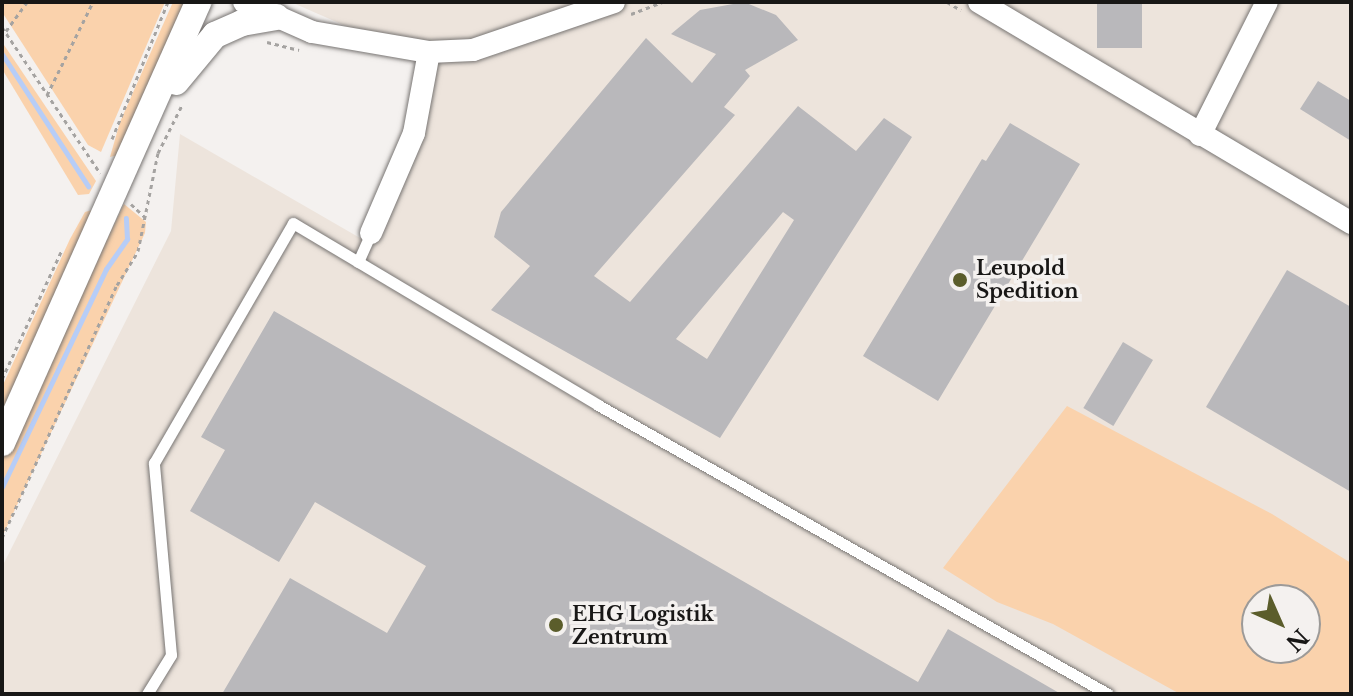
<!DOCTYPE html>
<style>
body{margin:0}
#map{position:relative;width:1353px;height:696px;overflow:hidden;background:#f4f1ef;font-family:"Libre Baskerville",serif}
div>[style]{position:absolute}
.built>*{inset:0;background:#ede4dc}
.green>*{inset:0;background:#fad2ac}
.stream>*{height:5px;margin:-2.5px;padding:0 2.5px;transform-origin:2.5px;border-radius:2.5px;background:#b7cdf7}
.building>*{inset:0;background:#b9b8bb;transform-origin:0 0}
.path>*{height:3px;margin-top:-1.5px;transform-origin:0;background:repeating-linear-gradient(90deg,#a5a3a1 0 4px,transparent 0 8px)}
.roads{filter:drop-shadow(0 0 2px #787573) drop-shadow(0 0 2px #787573)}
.service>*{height:11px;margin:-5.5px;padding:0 5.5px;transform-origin:5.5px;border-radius:5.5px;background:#fff}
.minor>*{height:22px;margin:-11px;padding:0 11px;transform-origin:11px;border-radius:11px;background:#fff}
.tertiary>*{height:26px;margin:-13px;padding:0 13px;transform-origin:13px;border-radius:13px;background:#fff}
.dots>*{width:22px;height:22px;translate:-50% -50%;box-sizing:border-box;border:4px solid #f4f1ef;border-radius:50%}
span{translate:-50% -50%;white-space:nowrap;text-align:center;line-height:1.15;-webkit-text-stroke:7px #f4f1ef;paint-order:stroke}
.poi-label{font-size:20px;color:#181716;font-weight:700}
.left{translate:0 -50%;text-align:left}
.frame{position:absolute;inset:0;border:4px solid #181716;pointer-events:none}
.north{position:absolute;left:1241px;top:584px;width:80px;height:80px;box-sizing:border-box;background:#f4f1ef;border:2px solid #9c9a98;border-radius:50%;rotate:135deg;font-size:22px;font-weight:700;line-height:32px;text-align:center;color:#181716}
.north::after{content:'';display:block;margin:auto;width:28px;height:36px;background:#5b5d2b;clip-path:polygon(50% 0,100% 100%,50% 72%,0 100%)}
</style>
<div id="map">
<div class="built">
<i style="clip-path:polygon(evenodd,291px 2px,1351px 2px,1351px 694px,2px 694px,2px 567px,171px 231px,180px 134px,367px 242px,430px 51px,357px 31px,291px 2px,1257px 600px,1305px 600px,1305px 648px,1257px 648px,1257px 600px)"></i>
</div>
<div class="green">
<i style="clip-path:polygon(2px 2px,165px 2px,101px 152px,88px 145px,2px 12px)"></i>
<i style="clip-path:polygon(173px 2px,184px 2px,118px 155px,110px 157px,120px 122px)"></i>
<i style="clip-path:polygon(2px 42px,96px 181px,89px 194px,78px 195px,2px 69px)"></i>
<i style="clip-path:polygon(124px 204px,146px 222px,145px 233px,2px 537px,2px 458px)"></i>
<i style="clip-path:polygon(92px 210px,2px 429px,2px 387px,70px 239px,85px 212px)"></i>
<i style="clip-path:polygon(evenodd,1067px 406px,1272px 514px,1351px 563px,1351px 694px,1180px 694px,1053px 624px,997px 602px,943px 568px,1067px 406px,1305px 600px,1305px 648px,1257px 648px,1257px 600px,1305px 600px)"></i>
</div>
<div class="stream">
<i style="left:2px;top:54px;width:158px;rotate:56.9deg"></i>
<i style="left:2px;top:487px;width:242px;rotate:-64.5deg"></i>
<i style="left:106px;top:269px;width:37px;rotate:-55deg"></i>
<i style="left:127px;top:239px;width:21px;rotate:-93deg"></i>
</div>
<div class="building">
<i style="clip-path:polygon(evenodd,744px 2px,776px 15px,798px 40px,745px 70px,750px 76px,724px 107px,735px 115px,594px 276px,630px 302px,798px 106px,856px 151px,884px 118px,912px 137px,720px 438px,491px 310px,530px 266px,494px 237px,501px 212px,646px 38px,692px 83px,716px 54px,671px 34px,700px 10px,744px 2px,783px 212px,794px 220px,707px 359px,676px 339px,783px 212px)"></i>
<i style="left:1097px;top:2px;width:45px;height:46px"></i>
<i style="clip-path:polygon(1318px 81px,1351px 101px,1351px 141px,1300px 109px)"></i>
<i style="clip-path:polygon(1010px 123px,1080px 164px,938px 401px,863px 356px,982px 159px,986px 161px)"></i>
<i style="clip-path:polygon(1287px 270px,1351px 307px,1351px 492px,1206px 407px)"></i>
<i style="clip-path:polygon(274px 311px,918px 682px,948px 629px,1061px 694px,222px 694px,290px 578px,387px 633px,426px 566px,315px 502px,279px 562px,190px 511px,225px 450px,201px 437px)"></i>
<i style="left:1123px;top:342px;width:35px;height:77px;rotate:31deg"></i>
</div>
<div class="path">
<i style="left:947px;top:2px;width:16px;rotate:30deg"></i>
<i style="left:631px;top:14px;width:34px;rotate:-21deg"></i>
<i style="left:2px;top:27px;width:176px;rotate:56.1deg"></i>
<i style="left:6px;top:31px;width:36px;rotate:-54deg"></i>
<i style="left:267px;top:42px;width:33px;rotate:14deg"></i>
<i style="left:47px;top:95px;width:104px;rotate:-63.7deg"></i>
<i style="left:112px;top:139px;width:148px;rotate:-67.8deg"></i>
<i style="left:131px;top:204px;width:21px;rotate:43deg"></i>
<i style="left:2px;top:379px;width:142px;rotate:-65.1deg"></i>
<i style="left:2px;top:538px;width:278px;rotate:-65.6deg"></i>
<i style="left:117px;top:285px;width:40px;rotate:-58deg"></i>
<i style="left:138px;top:251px;width:100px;rotate:-78.5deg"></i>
<i style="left:158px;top:153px;width:54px;rotate:-63.4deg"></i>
</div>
<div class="roads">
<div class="service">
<i style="left:358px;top:262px;width:32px;rotate:-66deg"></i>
<i style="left:147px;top:694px;width:46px;rotate:-58.4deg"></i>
<i style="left:171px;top:655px;width:193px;rotate:-95.1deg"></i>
<i style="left:154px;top:463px;width:277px;rotate:-59.9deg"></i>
<i style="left:293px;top:223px;width:355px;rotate:30.8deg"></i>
<i style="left:598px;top:405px;width:586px;rotate:29.54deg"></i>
</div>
<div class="minor">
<i style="left:244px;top:2px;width:74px;rotate:23.8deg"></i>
<i style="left:312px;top:32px;width:119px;rotate:9.7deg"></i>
<i style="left:429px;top:52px;width:44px;rotate:-2.6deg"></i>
<i style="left:473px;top:50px;width:149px;rotate:-18.8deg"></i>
<i style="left:979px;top:2px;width:433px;rotate:30.7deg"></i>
<i style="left:1200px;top:135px;width:149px;rotate:-63.3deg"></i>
<i style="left:371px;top:233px;width:109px;rotate:-66.7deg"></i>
<i style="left:414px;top:133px;width:82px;rotate:-79.5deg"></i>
</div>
<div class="tertiary">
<i style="left:176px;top:82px;width:61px;rotate:-50.3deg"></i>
<i style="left:215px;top:35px;width:30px;rotate:-24deg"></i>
<i style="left:242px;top:23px;width:35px;rotate:-10deg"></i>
<i style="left:2px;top:443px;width:483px;rotate:-66deg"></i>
</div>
</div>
<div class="dots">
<i style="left:960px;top:280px;background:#5b5d2b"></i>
<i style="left:556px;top:625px;background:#5b5d2b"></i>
</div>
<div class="poi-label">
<span class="left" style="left:976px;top:280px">Leupold<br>Spedition</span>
<span class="left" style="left:572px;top:626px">EHG Logistik<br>Zentrum</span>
</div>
<div class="frame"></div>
<div class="north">N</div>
</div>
